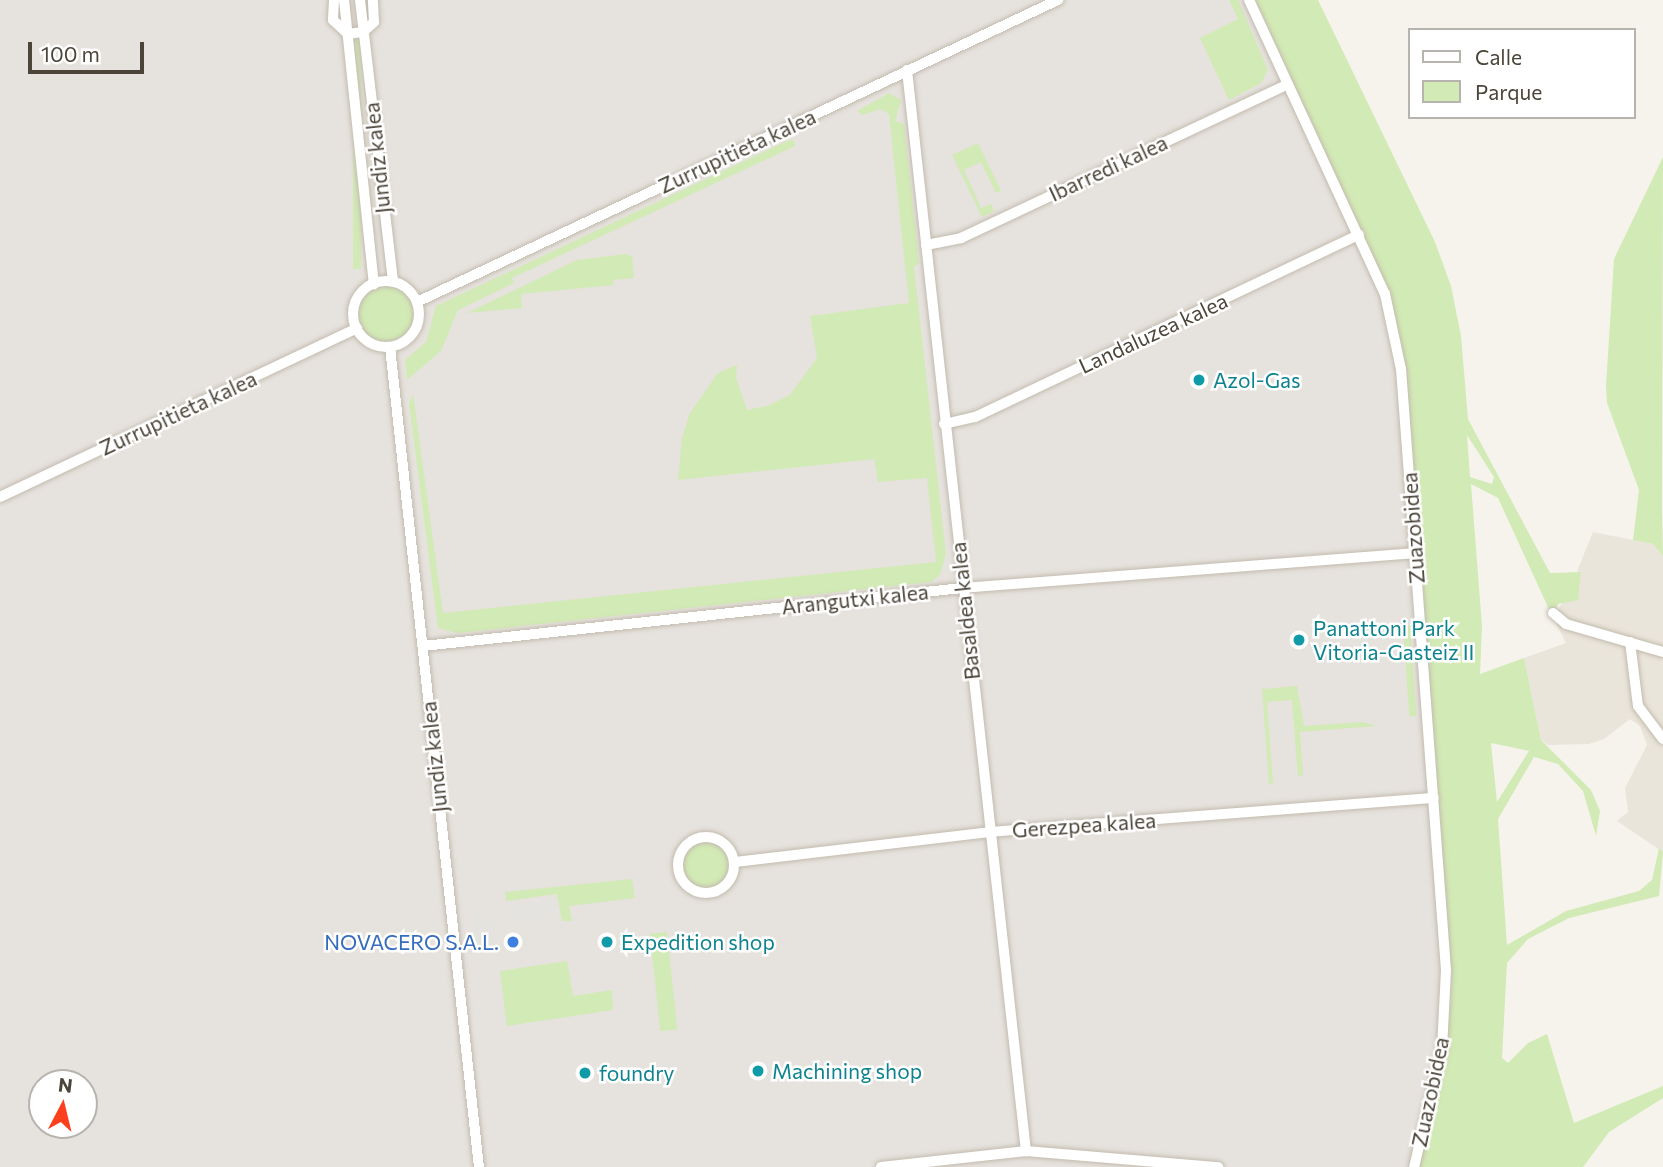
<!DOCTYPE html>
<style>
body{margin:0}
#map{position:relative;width:1663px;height:1167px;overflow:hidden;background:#f6f3ec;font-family:Commissioner,sans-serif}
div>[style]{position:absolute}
.residential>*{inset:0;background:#eae5da}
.industrial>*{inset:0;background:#e6e2dd}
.green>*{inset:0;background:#d2eab5;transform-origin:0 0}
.round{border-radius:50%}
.parking>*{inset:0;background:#e5e3e0;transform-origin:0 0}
.roads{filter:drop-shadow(0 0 2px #c2bbae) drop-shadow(0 0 2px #c2bbae)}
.minor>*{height:10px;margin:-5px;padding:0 5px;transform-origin:5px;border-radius:5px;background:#fff}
.minor>.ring{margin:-5px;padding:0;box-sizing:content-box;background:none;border:10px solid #fff;border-radius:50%}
.dots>*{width:19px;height:19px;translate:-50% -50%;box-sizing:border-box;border:4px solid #fff;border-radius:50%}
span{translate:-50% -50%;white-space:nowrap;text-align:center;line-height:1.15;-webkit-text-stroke:5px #fff;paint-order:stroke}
.street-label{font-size:21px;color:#4b4439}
.culture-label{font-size:21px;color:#0d838f}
.left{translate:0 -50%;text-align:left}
.shop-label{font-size:21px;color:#366cbe}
.right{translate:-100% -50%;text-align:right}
.legend{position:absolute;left:1408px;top:28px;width:228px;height:91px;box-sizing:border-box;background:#fff;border:2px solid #b7b4b0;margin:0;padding:9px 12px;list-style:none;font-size:21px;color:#4b4439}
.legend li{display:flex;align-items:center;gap:14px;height:35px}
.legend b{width:35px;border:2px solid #b7b4b0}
.north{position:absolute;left:28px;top:1069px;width:70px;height:70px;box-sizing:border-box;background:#fff;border:2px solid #b7b4b0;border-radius:50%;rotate:7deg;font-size:19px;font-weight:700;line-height:28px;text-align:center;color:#4b4439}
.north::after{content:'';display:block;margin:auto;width:24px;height:32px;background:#fc3f1d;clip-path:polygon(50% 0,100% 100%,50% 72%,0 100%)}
.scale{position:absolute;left:28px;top:42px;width:116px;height:32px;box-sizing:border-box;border:4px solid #4b4439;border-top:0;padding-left:9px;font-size:21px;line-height:24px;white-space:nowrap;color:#4b4439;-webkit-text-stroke:5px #fff;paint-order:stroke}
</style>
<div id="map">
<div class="residential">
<i style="clip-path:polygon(1593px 532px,1653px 544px,1663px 556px,1663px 852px,1617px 821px,1628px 812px,1625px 788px,1647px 745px,1640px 726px,1630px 719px,1604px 739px,1589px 744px,1548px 745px,1541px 740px,1524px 658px,1566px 643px,1553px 618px,1581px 573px,1577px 571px)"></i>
</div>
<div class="industrial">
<i style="clip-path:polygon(evenodd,0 0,1255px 0,1383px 279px,1406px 371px,1452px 981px,1446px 1053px,1418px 1167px,0 1167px,0 0,42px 1083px,84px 1083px,84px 1125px,42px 1125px,42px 1083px)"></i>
</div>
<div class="green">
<i style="clip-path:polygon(1229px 0,1238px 0,1268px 70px,1261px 83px,1229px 100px,1200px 38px,1238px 19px)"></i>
<i style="clip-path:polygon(evenodd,1255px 0,1318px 0,1435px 242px,1451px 286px,1461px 336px,1468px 419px,1550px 573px,1581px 572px,1578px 600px,1558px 604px,1553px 618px,1498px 498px,1471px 484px,1482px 626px,1480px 674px,1524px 658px,1541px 740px,1591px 790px,1600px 811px,1596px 836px,1583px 791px,1558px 764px,1534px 757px,1498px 819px,1507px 945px,1566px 911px,1639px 891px,1652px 880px,1659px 848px,1663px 852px,1659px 896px,1569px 918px,1528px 939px,1507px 963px,1502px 1058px,1508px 1063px,1528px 1043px,1547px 1034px,1574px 1123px,1663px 1086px,1663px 1098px,1609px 1132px,1583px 1167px,1418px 1167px,1446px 1053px,1452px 981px,1406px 371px,1383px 279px,1255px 0,1467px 435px,1494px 477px,1492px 484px,1470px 477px,1467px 435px,1255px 0,1491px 743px,1529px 751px,1497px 802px,1491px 743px)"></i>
<i style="left:353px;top:39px;width:8px;height:230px"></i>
<i style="clip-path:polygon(889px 93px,901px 100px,895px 121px,904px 124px,919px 263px,914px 267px,946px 554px,940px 575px,931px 582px,458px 633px,438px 628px,409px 403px,413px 394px,443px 613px,936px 562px,927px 478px,878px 482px,874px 459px,678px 480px,682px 438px,690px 413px,718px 373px,737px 365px,736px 378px,747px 410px,767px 406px,790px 395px,817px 358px,810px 316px,909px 303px,889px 114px,880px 109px,863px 115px,857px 111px)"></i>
<i style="clip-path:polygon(789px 140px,794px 141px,795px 146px,512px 278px,514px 283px,458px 310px,441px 351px,407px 380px,405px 360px,426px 342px,436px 306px)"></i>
<i style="clip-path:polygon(978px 143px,1001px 191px,996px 193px,981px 162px,964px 170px,981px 208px,991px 204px,994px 211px,982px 217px,952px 155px)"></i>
<i style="clip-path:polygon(1663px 157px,1662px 509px,1663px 556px,1653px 544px,1633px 540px,1639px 490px,1607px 403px,1606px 386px,1614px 259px)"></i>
<i style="clip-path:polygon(626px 254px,632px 256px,634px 278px,613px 280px,614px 285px,521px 294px,522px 308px,467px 313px,577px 260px)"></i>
<i class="round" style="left:358px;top:286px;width:56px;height:56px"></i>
<i style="left:1410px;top:625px;width:91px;height:7px;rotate:86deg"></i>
<i style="clip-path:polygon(1297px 686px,1304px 726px,1363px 722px,1376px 726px,1300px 732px,1303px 775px,1298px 776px,1292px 700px,1267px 702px,1273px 784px,1269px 784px,1262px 689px)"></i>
<i class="round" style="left:683px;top:843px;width:46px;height:46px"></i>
<i style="clip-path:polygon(632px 879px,635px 898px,569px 906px,572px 921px,562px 921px,557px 894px,506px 901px,505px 892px)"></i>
<i style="left:667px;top:932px;width:98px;height:17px;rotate:84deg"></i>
<i style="clip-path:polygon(567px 961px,573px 996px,612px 990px,613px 1010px,507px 1026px,500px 971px)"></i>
</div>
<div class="parking">
<i style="left:554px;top:898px;width:19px;height:47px;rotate:81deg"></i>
<i style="left:490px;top:904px;width:39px;height:20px;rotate:83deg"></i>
</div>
<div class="roads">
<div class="minor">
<i style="left:334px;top:0;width:20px;rotate:93deg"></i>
<i style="left:333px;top:20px;width:21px;rotate:43deg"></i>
<i style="left:348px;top:34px;width:15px;rotate:-8deg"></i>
<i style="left:363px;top:32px;width:15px;rotate:-42deg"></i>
<i style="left:374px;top:22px;width:22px;rotate:-93deg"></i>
<i style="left:344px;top:0;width:286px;rotate:84deg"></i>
<i style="left:360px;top:0;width:284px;rotate:83.3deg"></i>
<i style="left:1249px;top:0;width:324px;rotate:65.2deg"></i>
<i style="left:1385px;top:294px;width:77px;rotate:78deg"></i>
<i style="left:1401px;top:369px;width:603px;rotate:85.72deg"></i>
<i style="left:1446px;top:970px;width:78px;rotate:92.9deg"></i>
<i style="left:1442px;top:1048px;width:122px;rotate:103.2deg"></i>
<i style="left:907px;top:70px;width:1088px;rotate:83.72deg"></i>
<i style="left:926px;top:245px;width:36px;rotate:-11deg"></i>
<i style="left:961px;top:238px;width:361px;rotate:-25.2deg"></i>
<i class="ring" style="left:353px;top:281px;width:56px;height:56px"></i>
<i style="left:417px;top:302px;width:709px;rotate:-25.23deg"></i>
<i style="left:390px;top:347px;width:825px;rotate:83.81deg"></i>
<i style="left:944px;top:424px;width:32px;rotate:-13deg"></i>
<i style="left:975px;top:417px;width:425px;rotate:-25.4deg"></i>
<i style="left:0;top:497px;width:395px;rotate:-25.3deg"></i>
<i style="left:1553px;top:613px;width:17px;rotate:40deg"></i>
<i style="left:1566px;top:624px;width:101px;rotate:16.1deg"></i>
<i style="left:1630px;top:642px;width:64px;rotate:82.9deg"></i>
<i style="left:1638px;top:706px;width:41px;rotate:52.9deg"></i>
<i style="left:423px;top:646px;width:542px;rotate:-6.14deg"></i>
<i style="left:962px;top:588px;width:454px;rotate:-4.4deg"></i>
<i class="ring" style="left:678px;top:837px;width:46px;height:46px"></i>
<i style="left:735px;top:862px;width:256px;rotate:-6.7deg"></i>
<i style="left:989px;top:832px;width:446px;rotate:-4.4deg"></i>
<i style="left:881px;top:1167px;width:146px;rotate:-6.3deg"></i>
<i style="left:1026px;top:1151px;width:193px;rotate:4.8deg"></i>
</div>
</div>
<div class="dots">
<i style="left:1199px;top:380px;background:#0f9aa8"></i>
<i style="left:1299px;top:640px;background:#0f9aa8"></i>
<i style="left:513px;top:942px;background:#3f7fe0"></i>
<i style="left:607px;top:942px;background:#0f9aa8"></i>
<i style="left:758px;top:1071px;background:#0f9aa8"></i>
<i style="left:585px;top:1073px;background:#0f9aa8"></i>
</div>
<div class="street-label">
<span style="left:737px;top:151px;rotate:-25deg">Zurrupitieta kalea</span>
<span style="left:377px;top:158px;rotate:-96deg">Jundiz kalea</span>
<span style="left:1108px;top:168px;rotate:-25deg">Ibarredi kalea</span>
<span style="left:1153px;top:333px;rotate:-25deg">Landaluzea kalea</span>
<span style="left:178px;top:413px;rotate:-25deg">Zurrupitieta kalea</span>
<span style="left:1413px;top:528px;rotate:-94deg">Zuazobidea</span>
<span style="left:855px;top:599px;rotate:-6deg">Arangutxi kalea</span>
<span style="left:965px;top:611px;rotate:-96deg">Basaldea kalea</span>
<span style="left:434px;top:757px;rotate:-96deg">Jundiz kalea</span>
<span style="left:1084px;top:825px;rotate:-4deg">Gerezpea kalea</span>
<span style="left:1430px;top:1092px;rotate:-78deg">Zuazobidea</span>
</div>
<div class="culture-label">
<span class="left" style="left:1213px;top:380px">Azol-Gas</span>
<span class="left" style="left:1313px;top:640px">Panattoni Park<br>Vitoria-Gasteiz II</span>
<span class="left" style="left:621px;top:942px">Expedition shop</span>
<span class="left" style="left:772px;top:1071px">Machining shop</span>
<span class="left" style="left:599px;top:1073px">foundry</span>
</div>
<div class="shop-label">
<span class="right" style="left:499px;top:942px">NOVACERO S.A.L.</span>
</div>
<ul class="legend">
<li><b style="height:9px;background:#fff"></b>Calle</li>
<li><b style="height:19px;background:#d2eab5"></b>Parque</li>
</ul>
<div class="north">N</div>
<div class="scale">100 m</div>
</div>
